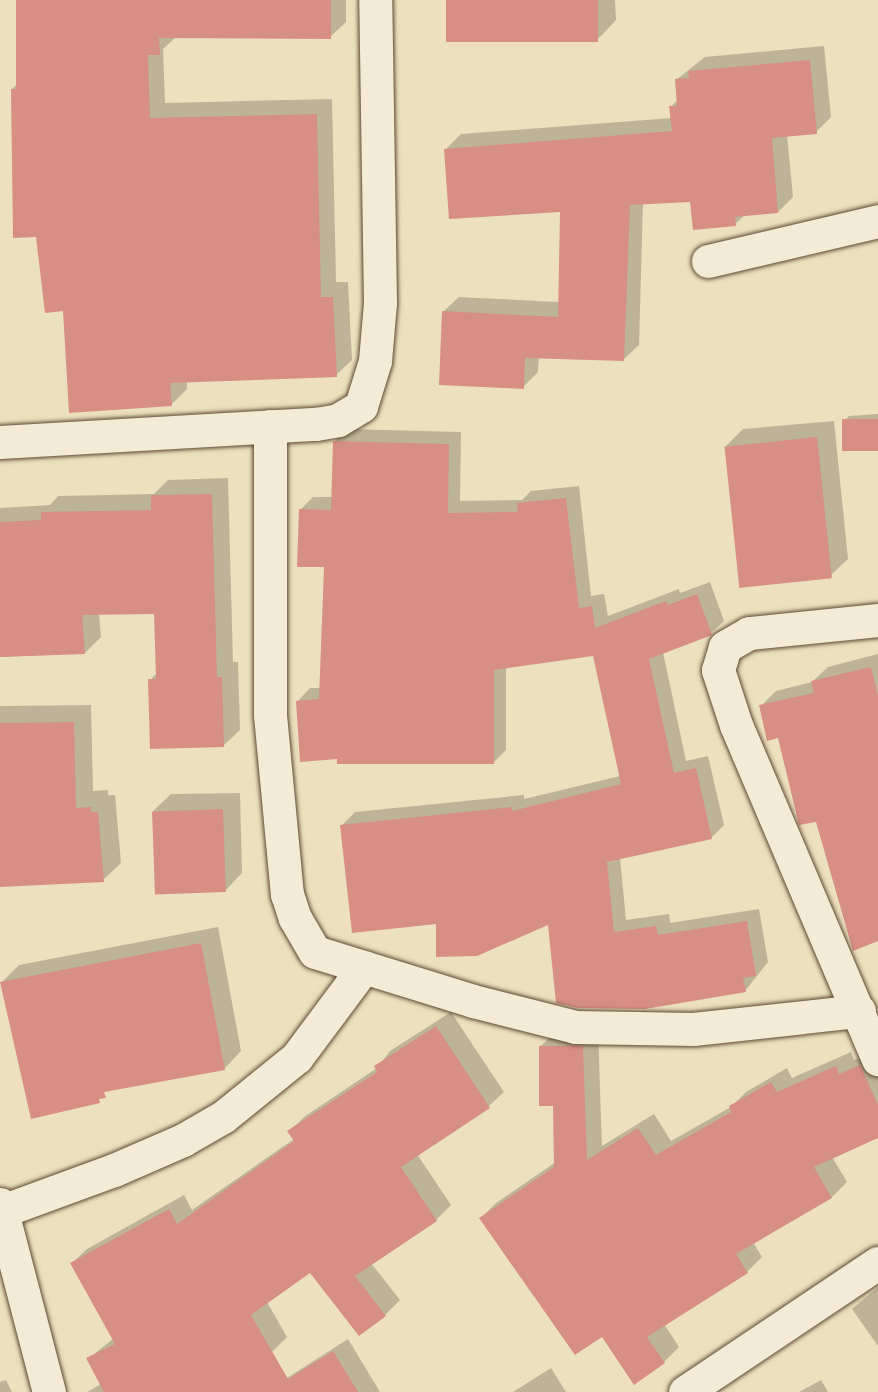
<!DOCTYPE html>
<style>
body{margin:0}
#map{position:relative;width:878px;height:1392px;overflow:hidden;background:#ede0be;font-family:"Libre Bodoni",serif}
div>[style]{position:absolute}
.shadow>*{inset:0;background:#0003}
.building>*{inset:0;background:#d78e85;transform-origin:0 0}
.roads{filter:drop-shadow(0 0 2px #5f4833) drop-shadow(0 0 2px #5f4833)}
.street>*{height:33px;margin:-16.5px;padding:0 16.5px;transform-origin:16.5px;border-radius:16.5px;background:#f3ebd5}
span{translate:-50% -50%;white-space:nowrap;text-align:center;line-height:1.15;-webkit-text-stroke:4.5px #f3ebd5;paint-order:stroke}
</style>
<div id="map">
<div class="shadow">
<i style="clip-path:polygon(18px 0,346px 0,346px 22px,330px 37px,175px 38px,163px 49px,165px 103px,332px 99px,336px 282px,348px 282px,352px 360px,336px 375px,187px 381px,187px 389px,171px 405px,65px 309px,38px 236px,12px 89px,17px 84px)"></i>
<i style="clip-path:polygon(447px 0,615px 0,616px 20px,599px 38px)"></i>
<i style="clip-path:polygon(824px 46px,831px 117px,816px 132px,787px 135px,793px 197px,778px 212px,745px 215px,735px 224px,691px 200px,643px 203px,639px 345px,624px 359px,539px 357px,538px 372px,523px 387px,444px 311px,459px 297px,559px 302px,562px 210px,446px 149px,461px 134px,672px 118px,671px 107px,678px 99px,676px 80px,705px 57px)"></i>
<i style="clip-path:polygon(878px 414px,878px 450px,843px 422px,849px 416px)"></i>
<i style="clip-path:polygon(834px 421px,848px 559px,830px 576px,725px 447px,743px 429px)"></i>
<i style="clip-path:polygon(347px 429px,461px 432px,460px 501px,522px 500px,531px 491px,579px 486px,591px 596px,604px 594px,608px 616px,679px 589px,680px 593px,710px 582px,724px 621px,711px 633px,663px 652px,686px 761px,708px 756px,724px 825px,711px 838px,620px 858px,626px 920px,669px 914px,670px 923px,759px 909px,768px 962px,745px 991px,549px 922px,437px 922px,342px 825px,355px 812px,524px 795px,524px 799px,620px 776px,594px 654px,506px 667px,506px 750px,493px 763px,339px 758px,298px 701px,310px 688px,321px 688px,325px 566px,300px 510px,313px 497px,333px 497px,335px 441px)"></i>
<i style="clip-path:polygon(228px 478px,233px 662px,238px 662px,240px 730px,223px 746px,150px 680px,157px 673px,155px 612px,99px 614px,101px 637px,85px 653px,0 657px,0 508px,50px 505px,58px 496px,154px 494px,168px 480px)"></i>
<i style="clip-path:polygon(878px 654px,878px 940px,780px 736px,761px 706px,776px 691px,812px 682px,828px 667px)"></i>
<i style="clip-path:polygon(91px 705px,93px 791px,108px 790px,108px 795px,115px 795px,121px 863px,103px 880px,0 885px,0 706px)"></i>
<i style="clip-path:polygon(240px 793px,242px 873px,225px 891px,153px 811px,171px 794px)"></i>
<i style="clip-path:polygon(218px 927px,241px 1051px,224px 1069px,1px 983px,19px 965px)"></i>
<i style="clip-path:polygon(451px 1012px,504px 1092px,489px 1106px,417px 1154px,451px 1205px,436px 1220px,371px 1263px,400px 1300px,385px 1315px,310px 1271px,267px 1302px,287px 1337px,272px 1352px,184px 1392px,87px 1392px,101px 1384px,88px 1359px,114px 1338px,72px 1263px,87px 1249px,184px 1195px,192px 1210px,294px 1139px,289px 1132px,304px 1117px,377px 1068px,390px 1051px)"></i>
<i style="clip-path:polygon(598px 1031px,602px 1146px,654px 1114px,671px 1141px,731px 1107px,746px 1092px,787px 1068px,792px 1078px,851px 1052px,854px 1060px,878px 1052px,878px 1137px,832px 1157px,847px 1182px,832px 1197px,753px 1242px,762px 1257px,747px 1272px,664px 1324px,679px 1347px,664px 1362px,602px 1335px,481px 1218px,496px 1203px,556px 1162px,554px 1104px,540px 1047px,555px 1032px)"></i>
<i style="clip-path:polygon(878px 1287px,878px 1346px,852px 1309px)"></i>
<i style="clip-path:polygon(348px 1339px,380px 1392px,265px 1392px)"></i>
<i style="clip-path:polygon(551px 1368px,566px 1392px,513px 1392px)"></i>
<i style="clip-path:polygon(6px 1380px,12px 1392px,0 1392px,0 1382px)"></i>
<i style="clip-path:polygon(821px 1380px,828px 1392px,799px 1392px)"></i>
</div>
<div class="building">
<i style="clip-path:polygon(16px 0,331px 0,331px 39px,159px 38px,160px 55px,148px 55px,150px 118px,317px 114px,321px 297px,333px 297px,337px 377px,170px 383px,172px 406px,69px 413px,63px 311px,45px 313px,36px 237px,13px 238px,11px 89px,16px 89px)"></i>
<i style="left:446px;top:0;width:152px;height:42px"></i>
<i style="clip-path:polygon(810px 60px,817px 134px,772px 138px,778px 213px,735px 217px,736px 226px,693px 230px,690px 202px,630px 205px,624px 361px,525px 358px,524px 389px,439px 385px,442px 311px,558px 317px,560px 212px,449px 219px,444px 149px,672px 131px,669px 106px,677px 106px,675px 79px,689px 78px,688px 71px)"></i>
<i style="left:878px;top:419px;width:32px;height:36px;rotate:90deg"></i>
<i style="left:817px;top:437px;width:142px;height:93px;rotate:84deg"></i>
<i style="clip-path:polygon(333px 441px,449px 444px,448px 513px,518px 512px,517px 503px,566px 498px,579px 608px,592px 606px,595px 628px,666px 601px,668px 605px,697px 594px,712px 635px,649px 659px,674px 773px,696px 768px,712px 839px,607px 862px,614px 932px,656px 926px,658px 935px,747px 921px,756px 976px,743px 978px,746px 992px,645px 1009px,578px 1008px,556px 1003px,548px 925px,477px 956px,436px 957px,436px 924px,352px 933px,340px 825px,512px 807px,512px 811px,621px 784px,593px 656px,494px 670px,494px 764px,337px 764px,337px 759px,300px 762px,296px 701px,319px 699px,324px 567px,297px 567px,299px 509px,331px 510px)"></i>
<i style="clip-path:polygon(212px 494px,217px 677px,222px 677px,224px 747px,150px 749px,148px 679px,156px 679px,154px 614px,82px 615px,85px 654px,0 657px,0 522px,41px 520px,41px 512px,151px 510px,151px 495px)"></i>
<i style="clip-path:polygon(871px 667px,878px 696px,878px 941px,853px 951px,816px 822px,799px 825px,778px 738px,767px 741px,759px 705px,814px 693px,811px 681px)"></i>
<i style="clip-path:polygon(74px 722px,76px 808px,91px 807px,91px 812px,98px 812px,104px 882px,0 887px,0 723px)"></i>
<i style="left:223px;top:809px;width:83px;height:71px;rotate:88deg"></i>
<i style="clip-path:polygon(201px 943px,225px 1070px,104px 1092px,106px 1098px,99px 1099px,100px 1103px,31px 1119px,0 982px)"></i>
<i style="clip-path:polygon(436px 1026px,490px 1108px,401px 1167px,437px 1221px,355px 1276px,386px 1316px,359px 1336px,310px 1273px,251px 1315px,288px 1379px,333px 1351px,358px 1392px,104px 1392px,86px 1358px,115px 1344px,70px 1263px,169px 1209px,177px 1224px,294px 1141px,287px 1131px,377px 1072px,374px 1066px)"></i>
<i style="clip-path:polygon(539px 1046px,583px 1046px,587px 1160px,638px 1128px,656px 1155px,731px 1112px,729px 1106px,771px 1082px,777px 1092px,836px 1066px,839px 1074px,860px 1065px,878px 1105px,878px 1138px,814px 1167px,832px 1198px,736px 1254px,748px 1273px,647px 1337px,665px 1363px,634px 1385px,602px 1337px,575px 1355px,479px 1218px,554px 1167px,553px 1106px,539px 1106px)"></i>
</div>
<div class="roads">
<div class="street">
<i style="left:708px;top:261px;width:175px;rotate:-13.2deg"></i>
<i style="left:270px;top:426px;width:289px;rotate:90deg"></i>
<i style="left:270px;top:715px;width:180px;rotate:84.6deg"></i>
<i style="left:287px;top:894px;width:25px;rotate:72deg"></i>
<i style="left:295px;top:918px;width:39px;rotate:60deg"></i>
<i style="left:315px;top:952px;width:165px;rotate:17.2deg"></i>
<i style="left:473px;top:1001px;width:106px;rotate:14.2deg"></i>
<i style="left:576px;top:1027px;width:117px;rotate:1deg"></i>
<i style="left:693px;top:1029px;width:167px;rotate:-6.2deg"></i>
<i style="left:0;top:442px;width:317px;rotate:-3.3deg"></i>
<i style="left:316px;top:424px;width:22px;rotate:-10deg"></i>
<i style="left:338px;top:420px;width:27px;rotate:-31deg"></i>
<i style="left:361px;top:406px;width:47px;rotate:-72.7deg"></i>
<i style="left:375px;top:361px;width:58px;rotate:-85.1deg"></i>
<i style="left:380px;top:303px;width:303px;rotate:-90.9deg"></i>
<i style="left:878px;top:620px;width:130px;rotate:174.2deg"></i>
<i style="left:749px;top:633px;width:28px;rotate:150deg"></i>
<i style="left:725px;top:647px;width:24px;rotate:107deg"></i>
<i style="left:718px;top:670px;width:58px;rotate:71.9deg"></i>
<i style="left:736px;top:725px;width:363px;rotate:67deg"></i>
<i style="left:0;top:1204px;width:194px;rotate:75.4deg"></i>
<i style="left:2px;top:1211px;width:119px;rotate:-20.1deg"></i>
<i style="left:114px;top:1170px;width:75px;rotate:-23.5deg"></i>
<i style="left:183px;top:1140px;width:46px;rotate:-29.9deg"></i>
<i style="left:223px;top:1117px;width:95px;rotate:-39deg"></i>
<i style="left:297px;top:1057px;width:112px;rotate:-53.3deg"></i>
<i style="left:685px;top:1392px;width:232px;rotate:-33.8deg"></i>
</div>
</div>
</div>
